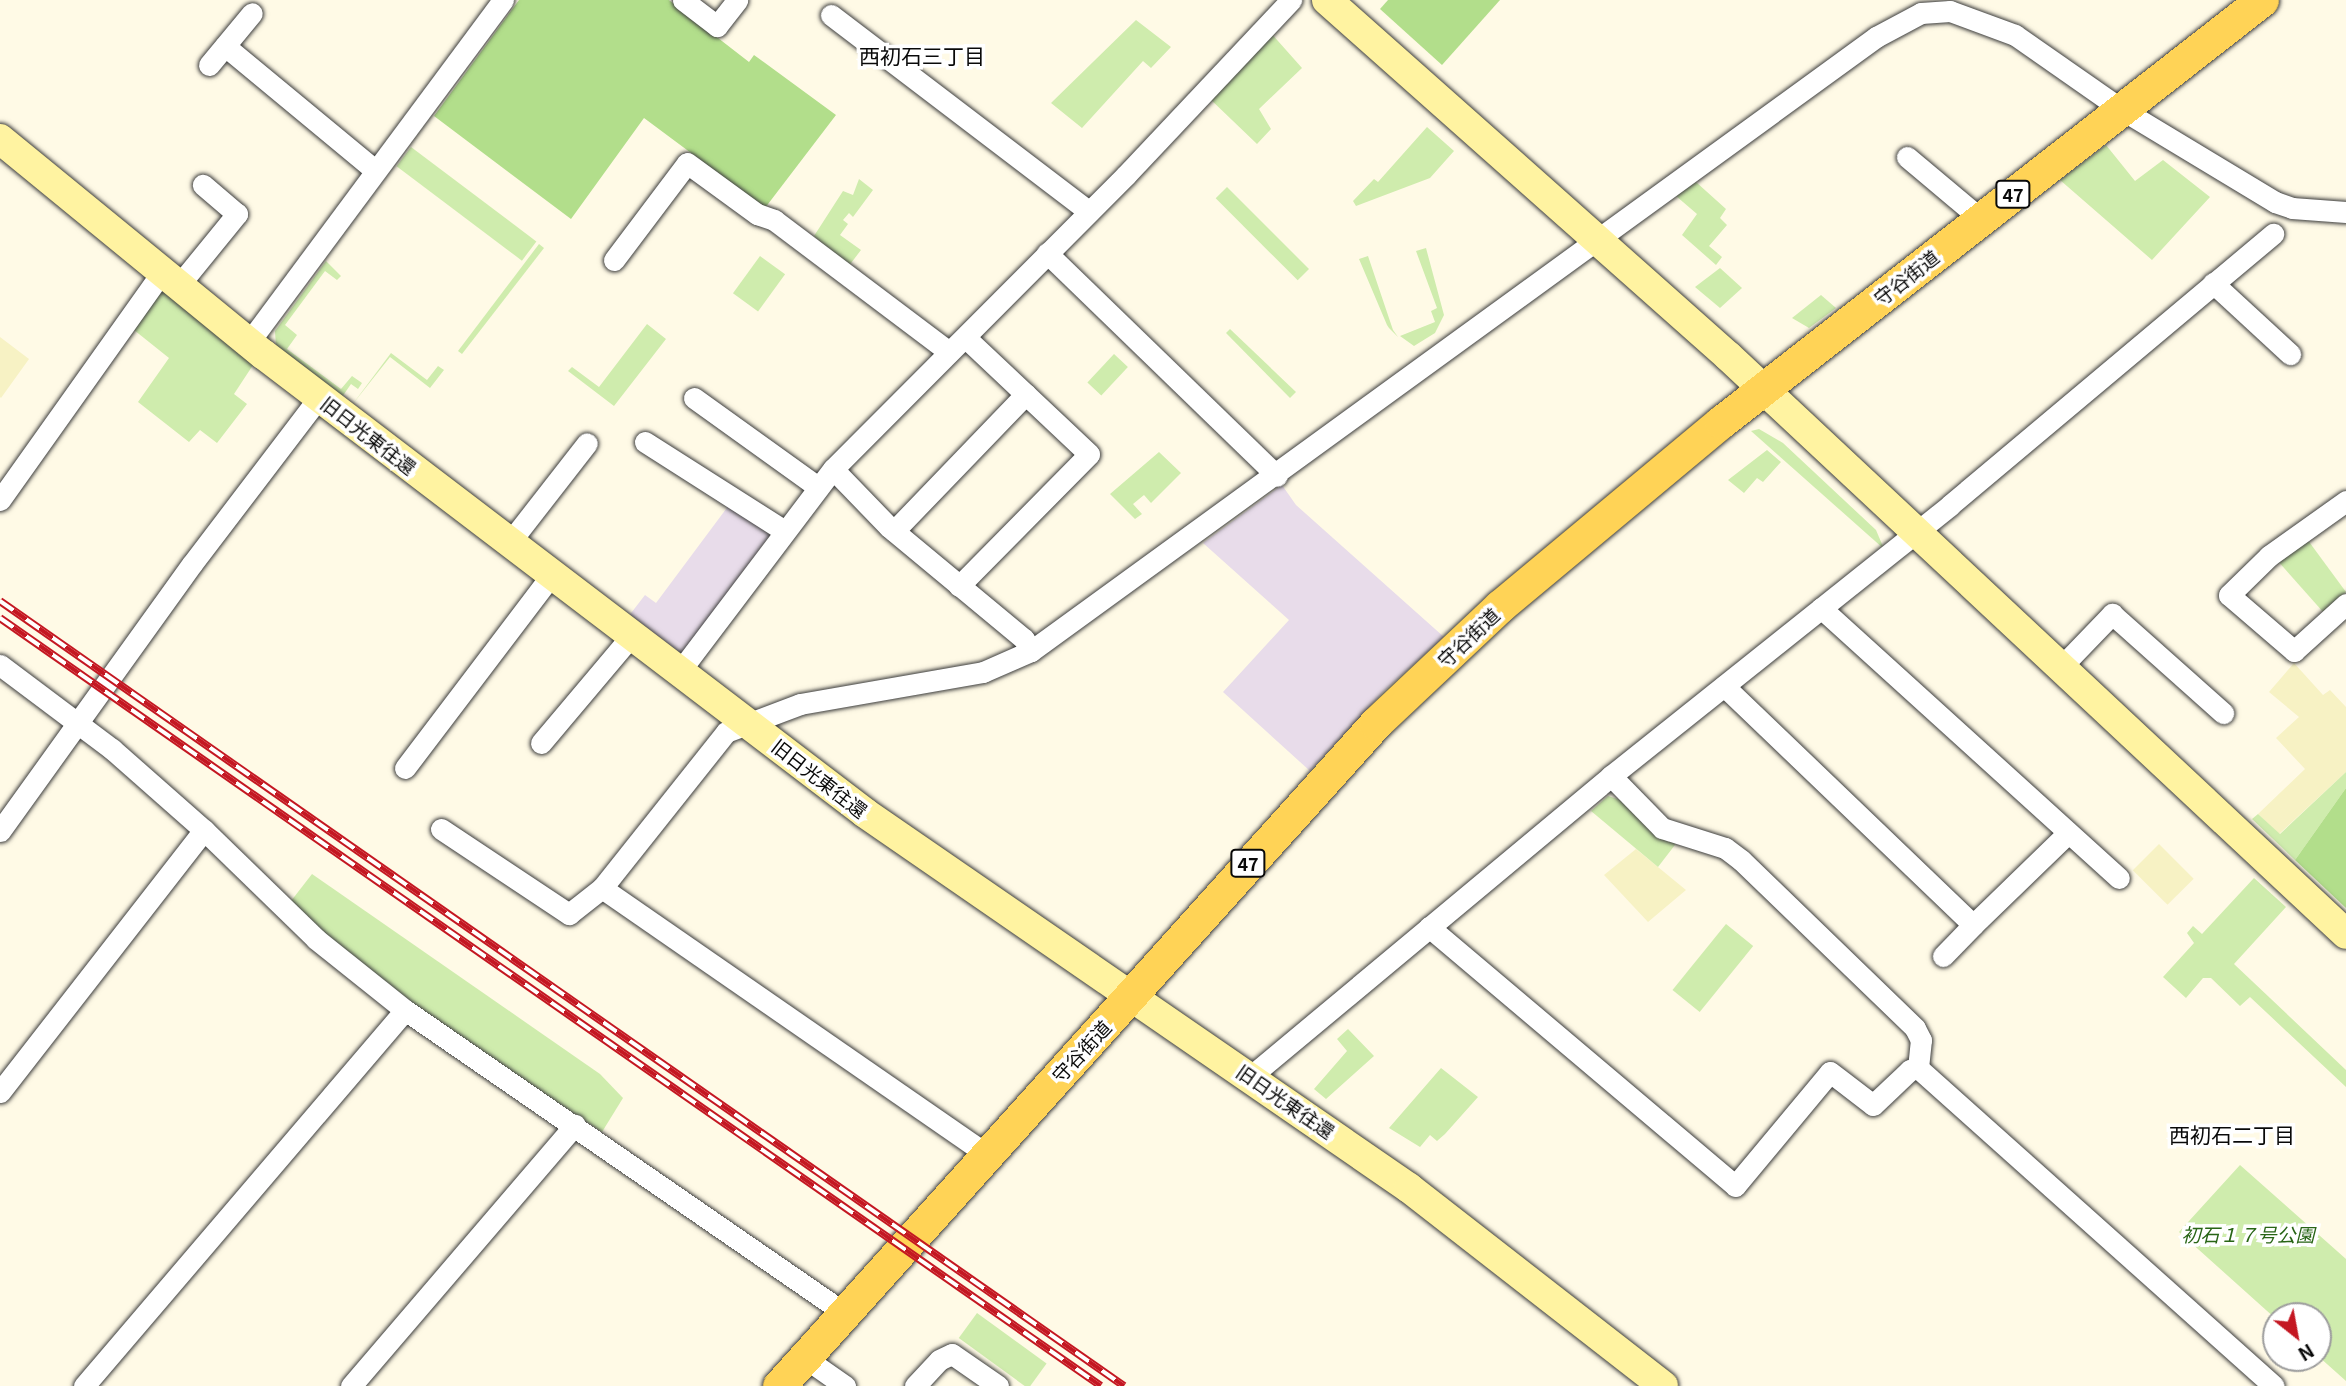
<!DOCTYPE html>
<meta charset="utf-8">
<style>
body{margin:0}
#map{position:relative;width:2346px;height:1386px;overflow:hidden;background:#fffae6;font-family:Georgia,"Noto Sans JP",serif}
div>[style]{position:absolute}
.industrial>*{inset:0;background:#e8dcea}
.farmland>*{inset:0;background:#f7f2c4;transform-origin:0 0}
.green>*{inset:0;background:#cfecad;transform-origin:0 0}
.forest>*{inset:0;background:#b2de8b}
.roads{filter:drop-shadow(0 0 2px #3c3c3c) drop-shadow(0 0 2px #3c3c3c)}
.street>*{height:21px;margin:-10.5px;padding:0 10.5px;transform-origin:10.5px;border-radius:10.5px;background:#fff}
.secondary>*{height:30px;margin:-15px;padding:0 15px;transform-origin:15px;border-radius:15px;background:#fff3a1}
.primary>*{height:33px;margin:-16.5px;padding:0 16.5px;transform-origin:16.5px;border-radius:16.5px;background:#ffd356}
.rail>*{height:8px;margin-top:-4px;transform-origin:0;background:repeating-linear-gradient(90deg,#fff 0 16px,#c41722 0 32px);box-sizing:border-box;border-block:2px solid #c41722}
span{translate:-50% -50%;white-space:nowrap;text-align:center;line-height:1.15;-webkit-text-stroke:7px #fff;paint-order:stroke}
.shield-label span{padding:2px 5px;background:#fff;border:2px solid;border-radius:5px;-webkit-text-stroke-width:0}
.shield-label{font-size:18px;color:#090909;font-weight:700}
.street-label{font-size:19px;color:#090909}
.park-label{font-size:19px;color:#286516;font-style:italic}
.neighbourhood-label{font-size:21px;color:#090909}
.north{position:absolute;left:2262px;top:1302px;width:70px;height:70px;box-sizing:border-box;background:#fff;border:2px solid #9d9d9d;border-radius:50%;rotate:149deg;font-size:19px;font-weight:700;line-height:28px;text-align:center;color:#090909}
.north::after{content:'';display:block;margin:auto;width:24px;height:32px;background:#c41722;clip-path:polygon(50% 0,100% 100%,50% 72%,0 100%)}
</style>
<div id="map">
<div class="industrial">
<i style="clip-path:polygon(1282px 485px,1296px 505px,1444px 637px,1384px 691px,1310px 771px,1223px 692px,1289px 620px,1203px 543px)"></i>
<i style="clip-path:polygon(729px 505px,770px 535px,680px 656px,628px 617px,645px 595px,656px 603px)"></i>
</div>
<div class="farmland">
<i style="clip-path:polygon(0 337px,29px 359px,1px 398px,0 397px)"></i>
<i style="clip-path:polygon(2294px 663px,2323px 695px,2330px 690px,2346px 707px,2346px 772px,2279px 834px,2258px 814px,2305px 769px,2276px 738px,2299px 717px,2269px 692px)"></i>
<i style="left:2159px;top:844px;width:49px;height:37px;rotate:45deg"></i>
<i style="clip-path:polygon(1636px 849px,1686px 890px,1648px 922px,1604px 875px)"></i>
</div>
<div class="green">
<i style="clip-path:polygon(1136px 20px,1171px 47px,1151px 68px,1143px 61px,1082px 128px,1051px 103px)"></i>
<i style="clip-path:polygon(1270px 32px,1302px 68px,1259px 109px,1271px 129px,1257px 144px,1208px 97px)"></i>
<i style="clip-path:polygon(1427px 127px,1454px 151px,1430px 178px,1356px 206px,1353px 201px,1374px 179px,1378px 182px)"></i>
<i style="clip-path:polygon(2106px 145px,2135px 181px,2163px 160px,2210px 197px,2152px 260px,2060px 180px)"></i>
<i style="left:411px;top:147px;width:157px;height:24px;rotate:37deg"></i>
<i style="clip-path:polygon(859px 179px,873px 190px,853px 217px,849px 213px,843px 220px,848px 224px,840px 235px,861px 250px,848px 267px,814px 236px,843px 191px,853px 195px)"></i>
<i style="clip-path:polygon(1696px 182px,1726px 209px,1720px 218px,1727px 225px,1709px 246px,1722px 257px,1716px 265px,1682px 235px,1697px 214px,1676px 196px)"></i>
<i style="left:1227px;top:187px;width:116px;height:16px;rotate:45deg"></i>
<i style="clip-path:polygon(539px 244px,544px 248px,462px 354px,458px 351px)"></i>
<i style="clip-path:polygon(1426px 248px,1444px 315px,1435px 333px,1414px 346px,1400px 336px,1435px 322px,1431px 311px,1437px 308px,1416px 251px)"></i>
<i style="left:760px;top:256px;width:31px;height:46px;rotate:36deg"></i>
<i style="clip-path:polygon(1368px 256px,1393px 330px,1398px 337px,1389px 328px,1387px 325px,1359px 259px)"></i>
<i style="clip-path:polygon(326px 261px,341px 276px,337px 280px,325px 271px,285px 325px,297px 335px,287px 349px,341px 389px,352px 376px,362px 383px,358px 389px,351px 384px,342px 397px,276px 347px,275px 331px)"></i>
<i style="clip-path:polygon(1720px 268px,1742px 288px,1720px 308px,1695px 287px)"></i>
<i style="clip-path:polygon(163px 290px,255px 362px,234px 394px,247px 404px,217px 443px,200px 430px,189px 442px,138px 402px,169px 358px,129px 326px,154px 291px)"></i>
<i style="clip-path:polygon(1821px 295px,1836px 308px,1809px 328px,1792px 318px)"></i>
<i style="clip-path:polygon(647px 324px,666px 339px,614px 406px,568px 371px,572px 367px,599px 387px)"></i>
<i style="clip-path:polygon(1230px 329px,1296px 392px,1290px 398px,1226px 333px)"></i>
<i style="clip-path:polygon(391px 353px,427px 380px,438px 366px,444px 370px,430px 388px,390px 357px,352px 405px)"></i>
<i style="left:1114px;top:354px;width:19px;height:39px;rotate:43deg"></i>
<i style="clip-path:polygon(1759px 429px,1783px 443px,1876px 530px,1884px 549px,1751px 431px)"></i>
<i style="clip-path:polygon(1767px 450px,1781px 462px,1763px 482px,1757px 478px,1744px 493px,1728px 480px)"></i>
<i style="clip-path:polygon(1159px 452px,1181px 473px,1151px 503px,1144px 495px,1133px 504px,1142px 514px,1135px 519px,1110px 494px)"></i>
<i style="clip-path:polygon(2307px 539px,2346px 592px,2324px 613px,2277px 560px)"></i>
<i style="clip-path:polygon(2346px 772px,2346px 788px,2295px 860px,2252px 819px,2258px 814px,2280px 834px)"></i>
<i style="clip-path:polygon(1608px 796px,1624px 801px,1678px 841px,1658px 867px,1591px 811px)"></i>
<i style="clip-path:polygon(312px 874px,600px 1074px,623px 1098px,602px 1132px,411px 1005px,322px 933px,291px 901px)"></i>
<i style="clip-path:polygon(2254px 878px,2286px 907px,2234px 964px,2346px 1070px,2346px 1087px,2250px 997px,2240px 1006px,2211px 978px,2203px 978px,2186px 998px,2163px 977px,2194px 943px,2187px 933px,2193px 926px,2202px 934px)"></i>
<i style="left:1726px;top:924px;width:35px;height:85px;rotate:39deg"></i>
<i style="clip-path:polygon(1348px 1029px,1374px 1056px,1326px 1099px,1314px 1089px,1347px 1051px,1337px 1039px)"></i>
<i style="clip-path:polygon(1441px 1068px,1478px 1097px,1445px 1134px,1437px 1141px,1430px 1135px,1420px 1147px,1389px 1128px)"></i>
<i style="clip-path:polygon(2240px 1165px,2346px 1259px,2346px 1381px,2318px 1356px,2318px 1316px,2276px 1319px,2179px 1232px)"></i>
<i style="left:977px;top:1313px;width:86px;height:31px;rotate:36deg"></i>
</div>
<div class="forest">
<i style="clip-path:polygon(519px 0,669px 0,749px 62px,754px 55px,836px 115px,765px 208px,644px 118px,571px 219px,434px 116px)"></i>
<i style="clip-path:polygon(1388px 0,1500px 0,1442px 65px,1380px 9px)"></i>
<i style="clip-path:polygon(2346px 788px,2346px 908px,2295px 860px)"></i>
</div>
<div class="roads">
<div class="street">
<i style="left:683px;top:0;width:43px;rotate:37.4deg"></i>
<i style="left:717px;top:26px;width:33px;rotate:-52deg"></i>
<i style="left:831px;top:15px;width:323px;rotate:37.3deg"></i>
<i style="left:225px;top:46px;width:195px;rotate:39.6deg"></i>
<i style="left:209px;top:65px;width:67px;rotate:-50.4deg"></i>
<i style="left:1907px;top:157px;width:97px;rotate:40deg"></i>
<i style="left:1047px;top:253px;width:320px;rotate:44.1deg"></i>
<i style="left:614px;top:260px;width:121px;rotate:-53deg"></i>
<i style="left:687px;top:163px;width:87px;rotate:36.1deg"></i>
<i style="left:757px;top:214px;width:18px;rotate:19deg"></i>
<i style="left:774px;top:220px;width:219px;rotate:37deg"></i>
<i style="left:2213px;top:283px;width:105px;rotate:42.7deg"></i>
<i style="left:179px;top:285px;width:92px;rotate:-50.8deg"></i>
<i style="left:237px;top:214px;width:45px;rotate:-139.5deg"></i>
<i style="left:249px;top:342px;width:426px;rotate:-53.4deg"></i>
<i style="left:694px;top:398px;width:153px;rotate:35.7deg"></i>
<i style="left:645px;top:442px;width:164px;rotate:32.5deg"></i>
<i style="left:833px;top:469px;width:81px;rotate:46deg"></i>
<i style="left:889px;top:527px;width:175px;rotate:39.7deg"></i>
<i style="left:1024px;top:639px;width:14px;rotate:60deg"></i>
<i style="left:0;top:500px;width:280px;rotate:-54.6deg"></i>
<i style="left:2346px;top:501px;width:95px;rotate:144.5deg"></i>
<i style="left:2269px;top:556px;width:56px;rotate:135.7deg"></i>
<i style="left:2229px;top:595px;width:86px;rotate:40.7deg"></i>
<i style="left:2294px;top:651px;width:70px;rotate:-42.1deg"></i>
<i style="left:894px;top:531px;width:190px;rotate:-46.1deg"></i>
<i style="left:510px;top:542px;width:125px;rotate:-52.1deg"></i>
<i style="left:959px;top:586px;width:185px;rotate:-45.4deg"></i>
<i style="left:1089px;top:454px;width:170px;rotate:-136.7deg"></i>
<i style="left:1821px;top:608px;width:402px;rotate:42.2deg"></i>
<i style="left:0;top:665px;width:140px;rotate:36.9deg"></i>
<i style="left:112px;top:749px;width:123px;rotate:41.4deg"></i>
<i style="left:204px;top:830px;width:156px;rotate:44.2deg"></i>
<i style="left:316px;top:939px;width:114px;rotate:38.6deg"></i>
<i style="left:405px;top:1010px;width:536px;rotate:34.58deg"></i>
<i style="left:2061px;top:667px;width:74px;rotate:-46.1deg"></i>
<i style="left:2112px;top:614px;width:149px;rotate:41.7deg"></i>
<i style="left:680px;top:671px;width:253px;rotate:-52.9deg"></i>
<i style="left:833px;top:469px;width:415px;rotate:-45.1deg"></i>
<i style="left:1126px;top:175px;width:241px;rotate:-46.7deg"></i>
<i style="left:1724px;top:686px;width:345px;rotate:43.8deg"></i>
<i style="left:1973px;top:925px;width:132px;rotate:-44.1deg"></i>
<i style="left:541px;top:743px;width:141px;rotate:-49.9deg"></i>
<i style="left:405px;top:768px;width:243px;rotate:-52.8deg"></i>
<i style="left:441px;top:829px;width:154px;rotate:33.6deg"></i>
<i style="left:569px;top:914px;width:42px;rotate:-38.2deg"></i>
<i style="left:602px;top:888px;width:199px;rotate:-51.5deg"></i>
<i style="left:726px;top:732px;width:79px;rotate:-20.7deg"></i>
<i style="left:800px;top:704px;width:186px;rotate:-9.9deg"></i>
<i style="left:983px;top:672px;width:52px;rotate:-23.6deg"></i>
<i style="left:1031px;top:651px;width:1045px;rotate:-36deg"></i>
<i style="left:1876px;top:37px;width:51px;rotate:-28.1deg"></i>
<i style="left:1921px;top:13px;width:29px;rotate:-4deg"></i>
<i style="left:1950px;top:11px;width:69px;rotate:20.3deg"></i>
<i style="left:2015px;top:35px;width:129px;rotate:34.9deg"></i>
<i style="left:2121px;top:109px;width:180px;rotate:31.1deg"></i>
<i style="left:2275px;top:202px;width:18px;rotate:19deg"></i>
<i style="left:2292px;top:208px;width:54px;rotate:4.2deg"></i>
<i style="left:0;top:831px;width:329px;rotate:-54.3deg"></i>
<i style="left:192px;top:564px;width:211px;rotate:-52.7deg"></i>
<i style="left:602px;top:888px;width:469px;rotate:34.7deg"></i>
<i style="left:1429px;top:927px;width:401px;rotate:40.2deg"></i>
<i style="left:1735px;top:1186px;width:148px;rotate:-50.2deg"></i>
<i style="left:1830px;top:1072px;width:54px;rotate:37.5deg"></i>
<i style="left:1873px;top:1105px;width:51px;rotate:-43.4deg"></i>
<i style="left:1910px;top:1070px;width:8px;rotate:-14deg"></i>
<i style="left:1918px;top:1068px;width:28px;rotate:-84deg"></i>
<i style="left:1921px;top:1040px;width:13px;rotate:-117deg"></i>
<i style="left:1915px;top:1028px;width:242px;rotate:-136deg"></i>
<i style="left:1741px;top:860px;width:20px;rotate:-143deg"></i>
<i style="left:1725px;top:848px;width:66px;rotate:-162.4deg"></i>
<i style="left:1662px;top:828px;width:73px;rotate:-134.4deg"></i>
<i style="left:1943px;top:956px;width:43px;rotate:-45.9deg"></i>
<i style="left:1918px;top:1068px;width:477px;rotate:41.8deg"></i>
<i style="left:1251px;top:1076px;width:469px;rotate:-39.8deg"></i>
<i style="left:1611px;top:776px;width:434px;rotate:-38.6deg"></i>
<i style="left:1950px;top:505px;width:422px;rotate:-40deg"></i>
<i style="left:0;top:1092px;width:332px;rotate:-52.1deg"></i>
<i style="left:805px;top:1358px;width:49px;rotate:35deg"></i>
<i style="left:84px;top:1386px;width:494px;rotate:-49.5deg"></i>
<i style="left:351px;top:1386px;width:344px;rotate:-49.4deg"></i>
<i style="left:915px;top:1386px;width:35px;rotate:-47deg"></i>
<i style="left:939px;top:1360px;width:14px;rotate:-25deg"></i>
<i style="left:952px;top:1354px;width:56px;rotate:34.8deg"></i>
</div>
<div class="secondary">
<i style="left:1327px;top:0;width:536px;rotate:41.6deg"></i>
<i style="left:1728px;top:356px;width:846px;rotate:43.08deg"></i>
<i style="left:0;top:139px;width:340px;rotate:39.3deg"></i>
<i style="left:263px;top:354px;width:757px;rotate:37.32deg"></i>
<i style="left:865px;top:813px;width:661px;rotate:34.58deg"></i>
<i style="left:1409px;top:1188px;width:322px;rotate:37.9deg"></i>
</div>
<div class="primary">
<i style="left:779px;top:1386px;width:892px;rotate:-48deg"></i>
<i style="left:1376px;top:723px;width:170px;rotate:-43.3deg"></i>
<i style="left:1500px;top:606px;width:288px;rotate:-39.8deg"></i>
<i style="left:1721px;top:422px;width:686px;rotate:-37.96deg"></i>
</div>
</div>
<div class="rail">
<i style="left:0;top:601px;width:1371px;rotate:34.93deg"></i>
<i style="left:0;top:618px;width:1342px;rotate:34.9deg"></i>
</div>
<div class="shield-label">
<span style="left:2013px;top:194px">47</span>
<span style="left:1248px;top:863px">47</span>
</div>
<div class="street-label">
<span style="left:1906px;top:277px;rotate:-38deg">守谷街道</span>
<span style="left:369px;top:435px;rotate:38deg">旧日光東往還</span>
<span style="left:1468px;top:637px;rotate:-43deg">守谷街道</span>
<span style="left:820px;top:778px;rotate:38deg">旧日光東往還</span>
<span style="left:1081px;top:1051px;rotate:-47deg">守谷街道</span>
<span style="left:1286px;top:1101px;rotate:35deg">旧日光東往還</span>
</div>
<div class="park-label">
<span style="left:2248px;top:1234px">初石１７号公園</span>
</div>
<div class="neighbourhood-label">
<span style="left:922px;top:55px">西初石三丁目</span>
<span style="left:2232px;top:1134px">西初石二丁目</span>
</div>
<div class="north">N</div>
</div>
